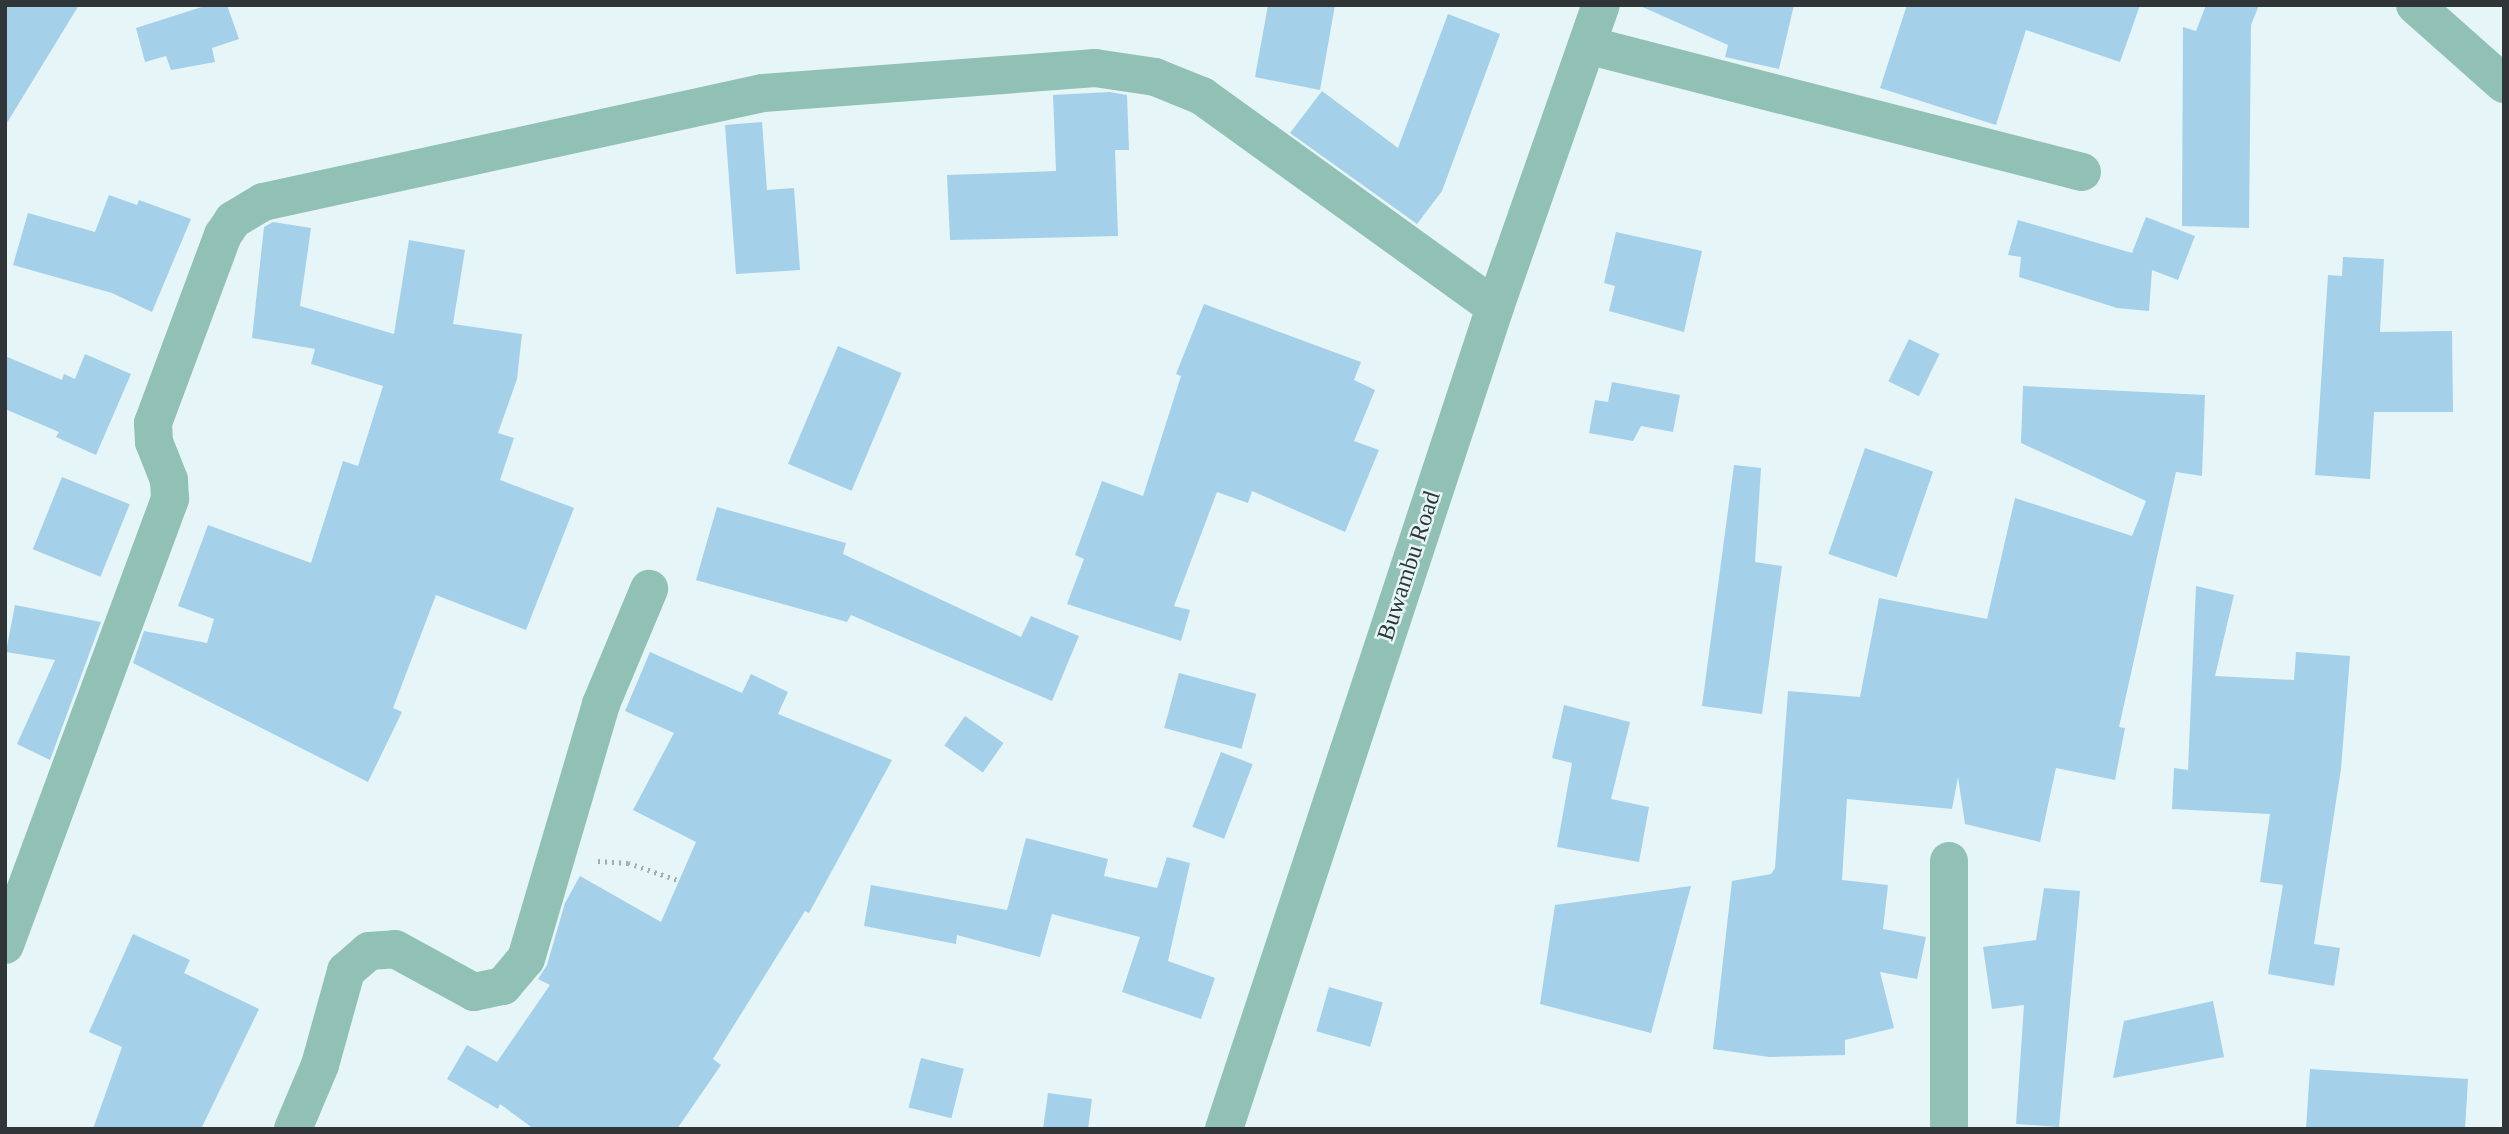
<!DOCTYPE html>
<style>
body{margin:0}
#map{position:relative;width:2509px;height:1134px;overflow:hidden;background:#e6f5f7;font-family:Georgia,serif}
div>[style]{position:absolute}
.building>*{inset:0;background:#a5d0e9;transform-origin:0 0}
.path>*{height:4.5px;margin-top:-2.25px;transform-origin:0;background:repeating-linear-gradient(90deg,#a2adaf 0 2px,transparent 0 7px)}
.minor>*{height:38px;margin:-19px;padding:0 19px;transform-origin:19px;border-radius:19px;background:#91c1b5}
span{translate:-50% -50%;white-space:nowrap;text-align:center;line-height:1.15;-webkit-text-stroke:5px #e6f5f7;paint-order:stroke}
.street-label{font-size:24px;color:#303637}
.frame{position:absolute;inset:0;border:7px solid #303637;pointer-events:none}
</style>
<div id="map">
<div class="building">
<i style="clip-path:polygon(5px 5px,79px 5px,5px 126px)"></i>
<i style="clip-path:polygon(208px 5px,227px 5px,239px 39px,212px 48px,215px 62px,171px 70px,166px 56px,145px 62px,136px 28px)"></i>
<i style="clip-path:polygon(1268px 5px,1335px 5px,1320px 90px,1255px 77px)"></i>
<i style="clip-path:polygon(1638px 5px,1794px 5px,1779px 69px,1725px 57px,1728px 45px)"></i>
<i style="clip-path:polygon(1907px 5px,2140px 5px,2120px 62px,2026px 30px,1996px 125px,1880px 88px)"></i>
<i style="clip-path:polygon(2206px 5px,2259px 5px,2251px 25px,2249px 228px,2182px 226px,2183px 27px,2196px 31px)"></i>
<i style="clip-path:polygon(1448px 14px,1500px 34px,1442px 191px,1417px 224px,1290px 133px,1322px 91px,1398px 148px)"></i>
<i style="clip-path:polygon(1110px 92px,1127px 95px,1129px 150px,1115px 150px,1118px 236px,950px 240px,947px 175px,1056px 171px,1053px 95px)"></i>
<i style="clip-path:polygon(762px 122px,767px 190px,794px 188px,800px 270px,736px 274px,725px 125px)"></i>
<i style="clip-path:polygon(109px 195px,137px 205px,139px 200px,191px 219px,152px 312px,112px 293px,13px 265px,28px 213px,95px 232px)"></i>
<i style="clip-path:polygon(2146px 217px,2195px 236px,2178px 280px,2152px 270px,2149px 311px,2117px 308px,2019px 277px,2021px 257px,2008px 255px,2018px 220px,2132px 253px)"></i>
<i style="clip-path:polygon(273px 222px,311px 228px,300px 306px,394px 334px,409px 240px,465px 250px,453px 324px,522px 334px,517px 379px,498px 433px,514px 438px,500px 480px,574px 508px,526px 630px,436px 595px,393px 708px,402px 712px,368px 782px,133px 663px,144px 631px,207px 643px,214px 619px,178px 606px,208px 525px,311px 563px,343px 461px,358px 466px,383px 386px,311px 364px,315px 349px,252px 338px,264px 227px)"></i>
<i style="clip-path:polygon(1616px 232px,1702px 251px,1684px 332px,1609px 311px,1615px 286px,1604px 283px)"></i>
<i style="clip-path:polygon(2343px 257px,2384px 259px,2380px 332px,2452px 331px,2453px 412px,2374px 412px,2370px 479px,2315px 475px,2328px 275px,2342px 276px)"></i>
<i style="clip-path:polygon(1204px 304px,1361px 362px,1354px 380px,1375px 390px,1354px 441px,1379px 450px,1345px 532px,1252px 491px,1248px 503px,1217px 492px,1174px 606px,1190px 610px,1181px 641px,1067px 604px,1084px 559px,1075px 555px,1102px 481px,1143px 496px,1181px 376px,1176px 374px)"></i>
<i style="left:1909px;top:339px;width:34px;height:47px;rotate:26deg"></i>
<i style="left:838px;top:346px;width:69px;height:128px;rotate:23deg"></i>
<i style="clip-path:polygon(85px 354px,131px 374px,96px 455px,56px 437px,59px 432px,5px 409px,5px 356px,62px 380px,64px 374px,75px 379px)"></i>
<i style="clip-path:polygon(1612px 382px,1680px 395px,1673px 432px,1641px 426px,1633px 441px,1589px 433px,1595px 400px,1608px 402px)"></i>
<i style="clip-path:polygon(2023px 386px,2205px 395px,2202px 476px,2176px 472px,2119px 727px,2125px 728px,2115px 780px,2056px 768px,2040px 842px,1965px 824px,1958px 777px,1952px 809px,1847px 799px,1842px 880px,1888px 885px,1883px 929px,1926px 937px,1917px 979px,1880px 972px,1894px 1028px,1845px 1040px,1845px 1055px,1769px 1057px,1713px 1049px,1732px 881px,1771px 874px,1775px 868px,1788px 691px,1860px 697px,1879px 598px,1987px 619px,2015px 498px,2132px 536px,2146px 501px,2021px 443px)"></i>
<i style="left:1865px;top:448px;width:72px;height:112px;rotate:19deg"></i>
<i style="clip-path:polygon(1734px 465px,1761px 468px,1755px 562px,1782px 566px,1762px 714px,1702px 706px)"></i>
<i style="left:62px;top:477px;width:73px;height:78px;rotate:22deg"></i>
<i style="clip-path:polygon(717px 507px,846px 543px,843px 554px,1021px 637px,1031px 616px,1079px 636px,1052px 701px,851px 615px,847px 622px,696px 580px)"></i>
<i style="clip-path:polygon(2196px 586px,2234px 595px,2215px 676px,2294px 680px,2296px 652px,2350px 656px,2341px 769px,2314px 944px,2340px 948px,2334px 986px,2268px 974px,2283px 885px,2260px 882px,2270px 814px,2172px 809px,2174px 768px,2188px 770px)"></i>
<i style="clip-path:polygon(15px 605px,101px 622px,50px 760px,17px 744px,55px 660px,6px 652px)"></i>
<i style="clip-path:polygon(650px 652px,742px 693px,751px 674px,788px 692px,778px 714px,892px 760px,809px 913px,805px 911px,713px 1059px,721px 1065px,677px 1129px,534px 1129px,500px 1104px,498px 1109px,447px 1079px,467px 1045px,497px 1062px,550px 985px,538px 979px,547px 965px,565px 903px,580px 876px,661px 922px,696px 842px,633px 810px,674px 733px,625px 711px)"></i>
<i style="left:1179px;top:673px;width:80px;height:57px;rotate:15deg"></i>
<i style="clip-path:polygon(1564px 705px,1630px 722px,1611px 799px,1649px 807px,1639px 862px,1557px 847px,1572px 763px,1552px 758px)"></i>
<i style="left:965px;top:716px;width:47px;height:36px;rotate:35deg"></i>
<i style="left:1221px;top:752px;width:34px;height:80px;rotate:21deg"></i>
<i style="clip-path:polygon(1026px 838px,1108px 859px,1104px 876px,1157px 888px,1167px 857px,1190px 863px,1168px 961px,1215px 978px,1201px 1019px,1122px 992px,1140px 937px,1052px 914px,1040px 957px,957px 935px,956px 944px,864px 926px,871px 885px,1007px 910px)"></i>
<i style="clip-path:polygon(1691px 886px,1651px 1033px,1540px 1004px,1555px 905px)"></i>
<i style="clip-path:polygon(2044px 888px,2080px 891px,2059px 1127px,2016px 1124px,2024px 1005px,1992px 1009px,1983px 947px,2036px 940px)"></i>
<i style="clip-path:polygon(133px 934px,190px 960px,184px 973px,259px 1009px,201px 1129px,93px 1129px,122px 1047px,89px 1032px)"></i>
<i style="left:1329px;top:987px;width:56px;height:46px;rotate:16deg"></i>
<i style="clip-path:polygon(2213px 1001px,2224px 1057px,2113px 1078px,2124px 1021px)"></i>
<i style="left:921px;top:1058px;width:44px;height:51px;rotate:14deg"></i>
<i style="clip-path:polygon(2310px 1069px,2468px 1079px,2465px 1129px,2306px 1129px)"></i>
<i style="clip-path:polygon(1048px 1093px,1092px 1099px,1088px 1129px,1043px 1129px)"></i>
</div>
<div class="path">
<i style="left:598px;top:861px;width:30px;rotate:4deg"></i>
<i style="left:628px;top:863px;width:53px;rotate:18.8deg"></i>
</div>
<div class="minor">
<i style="left:2415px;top:5px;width:119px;rotate:41.6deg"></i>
<i style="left:1587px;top:45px;width:511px;rotate:14.39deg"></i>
<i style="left:1949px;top:861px;width:268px;rotate:90deg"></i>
<i style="left:5px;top:945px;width:476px;rotate:-69.7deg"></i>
<i style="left:170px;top:499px;width:19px;rotate:-93deg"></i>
<i style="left:169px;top:480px;width:41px;rotate:-111.5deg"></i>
<i style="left:154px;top:442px;width:19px;rotate:-93deg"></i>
<i style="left:153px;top:423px;width:201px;rotate:-69.6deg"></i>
<i style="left:223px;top:235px;width:18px;rotate:-56deg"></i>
<i style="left:233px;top:220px;width:35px;rotate:-31deg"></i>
<i style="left:263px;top:202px;width:512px;rotate:-12.3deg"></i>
<i style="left:763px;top:93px;width:333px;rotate:-4.3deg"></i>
<i style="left:1095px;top:68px;width:61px;rotate:8.5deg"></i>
<i style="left:1155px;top:77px;width:51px;rotate:22deg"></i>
<i style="left:1202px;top:96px;width:361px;rotate:35.8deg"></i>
<i style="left:293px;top:1129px;width:69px;rotate:-67.1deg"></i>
<i style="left:320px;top:1065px;width:98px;rotate:-74.5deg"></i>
<i style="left:346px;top:971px;width:30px;rotate:-41deg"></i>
<i style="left:369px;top:951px;width:26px;rotate:-4deg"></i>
<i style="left:395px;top:949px;width:90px;rotate:28.6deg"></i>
<i style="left:474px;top:992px;width:30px;rotate:-12deg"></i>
<i style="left:503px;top:986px;width:35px;rotate:-50deg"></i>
<i style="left:526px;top:959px;width:266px;rotate:-73.6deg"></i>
<i style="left:601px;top:704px;width:125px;rotate:-67.3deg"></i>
<i style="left:1224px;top:1129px;width:866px;rotate:-71.75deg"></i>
<i style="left:1495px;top:307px;width:320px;rotate:-70.7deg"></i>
</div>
<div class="street-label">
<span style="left:1409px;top:566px;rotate:-72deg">Buwambu Road</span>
</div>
<div class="frame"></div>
</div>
